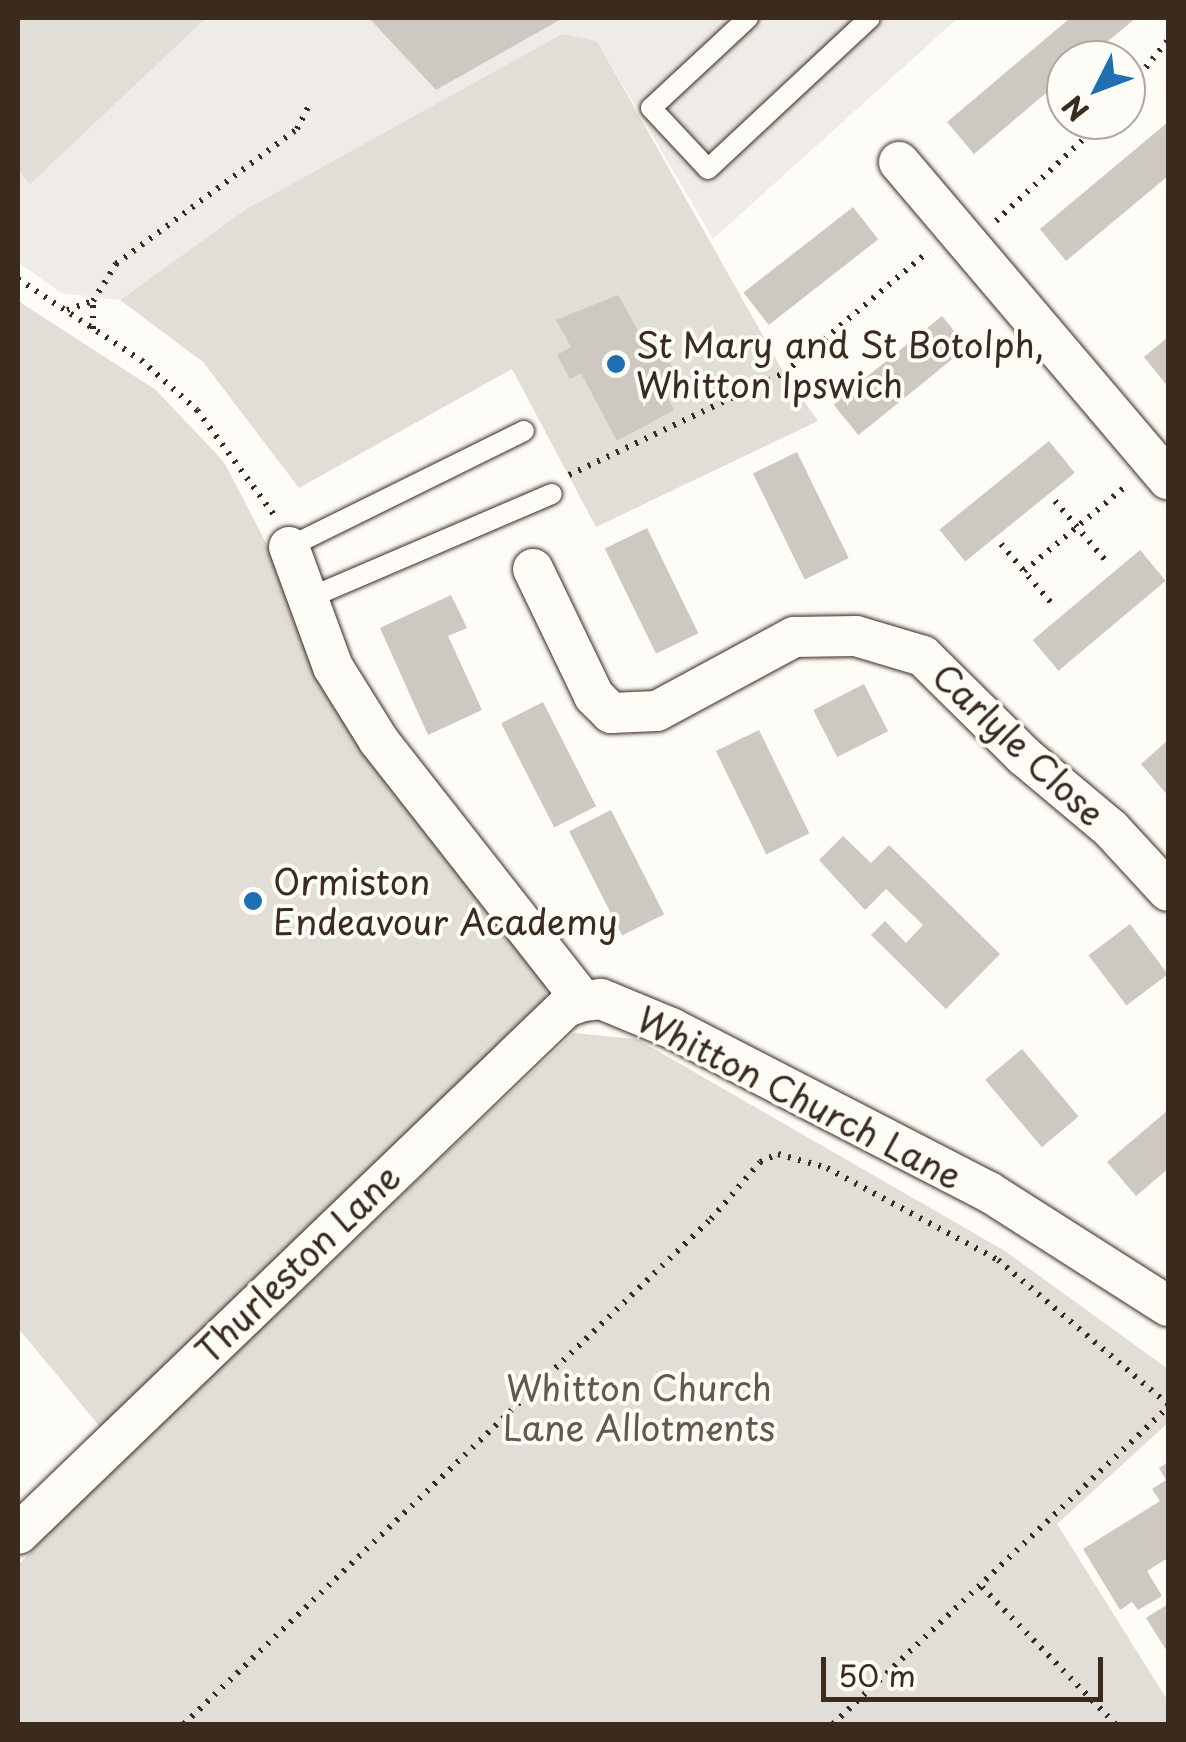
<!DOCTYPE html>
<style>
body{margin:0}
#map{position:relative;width:1186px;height:1742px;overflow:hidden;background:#fdfcf7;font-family:"Playpen Sans",sans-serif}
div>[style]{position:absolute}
.built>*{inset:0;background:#efece7}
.green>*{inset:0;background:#e1ded7}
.building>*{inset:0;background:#cdc8c2;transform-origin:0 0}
.path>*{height:6px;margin-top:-3px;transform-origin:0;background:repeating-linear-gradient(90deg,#3b2a1e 0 2.5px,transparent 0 10.5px)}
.roads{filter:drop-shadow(0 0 2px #3b2a1e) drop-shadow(0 0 2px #3b2a1e)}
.service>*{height:20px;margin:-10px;padding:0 10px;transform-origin:10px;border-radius:10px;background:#fdfcf7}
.minor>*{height:40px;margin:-20px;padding:0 20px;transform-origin:20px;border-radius:20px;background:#fdfcf7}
.dots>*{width:28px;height:28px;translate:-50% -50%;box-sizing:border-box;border:5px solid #fdfcf7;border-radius:50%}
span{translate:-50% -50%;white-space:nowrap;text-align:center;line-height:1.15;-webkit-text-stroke:8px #fdfcf7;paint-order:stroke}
.poi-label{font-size:35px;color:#3b2a1e}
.left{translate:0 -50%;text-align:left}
.street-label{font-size:35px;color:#3b2a1e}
.park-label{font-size:35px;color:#64574c}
.frame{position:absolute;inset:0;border:20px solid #3b2a1e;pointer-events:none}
.north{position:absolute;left:1046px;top:40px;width:100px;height:100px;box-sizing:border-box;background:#fdfcf7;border:2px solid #afa8a0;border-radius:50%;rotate:228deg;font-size:28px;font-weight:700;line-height:40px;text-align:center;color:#3b2a1e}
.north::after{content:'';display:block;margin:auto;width:35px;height:45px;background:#1f6fb2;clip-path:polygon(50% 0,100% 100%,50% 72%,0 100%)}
.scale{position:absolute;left:821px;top:1657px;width:282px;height:45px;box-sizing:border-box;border:5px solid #3b2a1e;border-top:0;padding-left:12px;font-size:30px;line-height:35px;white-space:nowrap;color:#3b2a1e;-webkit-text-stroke:8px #fdfcf7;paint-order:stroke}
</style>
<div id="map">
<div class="built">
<i style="clip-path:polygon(18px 18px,958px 18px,713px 239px,597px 41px,562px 34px,248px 208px,120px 300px,61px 293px,18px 262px)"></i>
</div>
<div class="green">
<i style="clip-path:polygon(18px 18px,206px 18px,30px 184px,18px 170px)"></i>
<i style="clip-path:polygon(562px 34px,597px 41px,784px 373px,818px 421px,596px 527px,512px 369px,299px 488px,203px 362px,120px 300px,248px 208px)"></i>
<i style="clip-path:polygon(18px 301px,156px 390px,224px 462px,289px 587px,548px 972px,544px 1010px,100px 1427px,18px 1328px)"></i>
<i style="clip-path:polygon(574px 1033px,637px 1039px,1005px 1251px,1168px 1369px,1168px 1423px,1057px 1524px,1168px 1701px,1168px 1724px,18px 1724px,18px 1565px,136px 1444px)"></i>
</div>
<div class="building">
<i style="clip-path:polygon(369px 18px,563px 18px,436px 90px)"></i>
<i style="clip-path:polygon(1070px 18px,1136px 18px,1085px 60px,1066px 60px,1066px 76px,974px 154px,947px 122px)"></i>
<i style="clip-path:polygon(1168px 122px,1168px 176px,1066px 261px,1040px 229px)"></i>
<i style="left:853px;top:207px;width:41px;height:139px;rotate:52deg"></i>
<i style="clip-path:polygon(618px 295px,642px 338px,654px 332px,679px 380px,663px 388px,674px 410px,617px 441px,581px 373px,570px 379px,557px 355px,571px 347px,556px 320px)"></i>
<i style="left:942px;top:316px;width:40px;height:140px;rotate:51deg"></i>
<i style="clip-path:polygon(1168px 337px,1168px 387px,1144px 357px)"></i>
<i style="left:1049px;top:441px;width:41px;height:141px;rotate:51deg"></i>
<i style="left:797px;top:452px;width:118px;height:49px;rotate:64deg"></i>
<i style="left:647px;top:528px;width:117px;height:47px;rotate:64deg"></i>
<i style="left:1140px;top:550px;width:40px;height:140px;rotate:50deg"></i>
<i style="clip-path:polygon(451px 595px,467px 628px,448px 636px,482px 710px,428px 735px,380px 628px)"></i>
<i style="left:864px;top:684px;width:53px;height:57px;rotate:63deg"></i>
<i style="left:543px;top:702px;width:117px;height:47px;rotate:63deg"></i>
<i style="left:759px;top:730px;width:115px;height:48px;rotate:64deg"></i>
<i style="clip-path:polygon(1168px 740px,1168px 796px,1141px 764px)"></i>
<i style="left:611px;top:810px;width:117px;height:47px;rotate:63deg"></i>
<i style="clip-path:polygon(843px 836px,871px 863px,889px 845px,1000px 954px,946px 1009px,871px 935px,885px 921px,906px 943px,923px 925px,886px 889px,865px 910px,819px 860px)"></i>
<i style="left:1130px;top:924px;width:63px;height:52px;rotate:53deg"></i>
<i style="left:1022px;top:1049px;width:88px;height:48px;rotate:50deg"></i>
<i style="clip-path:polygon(1168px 1110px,1168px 1169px,1136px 1196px,1107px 1162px)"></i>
<i style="clip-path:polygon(1168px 1462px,1168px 1558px,1147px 1571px,1162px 1596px,1138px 1610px,1132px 1602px,1120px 1610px,1083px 1549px,1160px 1501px,1152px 1489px,1166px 1480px,1159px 1468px)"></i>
<i style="clip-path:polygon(1168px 1604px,1168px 1653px,1146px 1618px)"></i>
</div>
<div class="path">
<i style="left:1126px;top:92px;width:67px;rotate:-51.1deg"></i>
<i style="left:996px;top:221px;width:148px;rotate:-43.1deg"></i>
<i style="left:18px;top:279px;width:147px;rotate:33.4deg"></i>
<i style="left:141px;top:360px;width:75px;rotate:41.8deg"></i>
<i style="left:197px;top:410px;width:130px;rotate:53.7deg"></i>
<i style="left:67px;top:310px;width:28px;rotate:-19deg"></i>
<i style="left:93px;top:329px;width:28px;rotate:-90deg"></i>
<i style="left:93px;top:301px;width:44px;rotate:-58.1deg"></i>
<i style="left:116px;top:264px;width:226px;rotate:-36.7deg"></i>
<i style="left:297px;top:129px;width:31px;rotate:-63deg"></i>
<i style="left:569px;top:475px;width:238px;rotate:-25.4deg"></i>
<i style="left:784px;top:373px;width:189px;rotate:-40.1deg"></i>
<i style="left:1055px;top:501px;width:77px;rotate:49.7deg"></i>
<i style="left:1001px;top:544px;width:79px;rotate:49.6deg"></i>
<i style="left:1024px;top:571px;width:133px;rotate:-39.8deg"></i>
<i style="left:982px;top:1587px;width:191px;rotate:45.8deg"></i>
<i style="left:184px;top:1724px;width:730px;rotate:-43.78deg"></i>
<i style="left:711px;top:1219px;width:75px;rotate:-49.3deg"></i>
<i style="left:760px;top:1162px;width:20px;rotate:-24deg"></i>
<i style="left:778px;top:1154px;width:51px;rotate:15.9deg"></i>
<i style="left:827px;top:1168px;width:194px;rotate:28.3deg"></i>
<i style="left:998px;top:1260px;width:223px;rotate:40.3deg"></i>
<i style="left:833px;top:1724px;width:461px;rotate:-43.4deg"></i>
</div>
<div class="roads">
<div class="service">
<i style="left:748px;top:18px;width:132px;rotate:137.1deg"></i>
<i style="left:651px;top:108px;width:83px;rotate:46.9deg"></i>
<i style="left:708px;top:169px;width:221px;rotate:-43deg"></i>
<i style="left:289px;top:547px;width:262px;rotate:-26.3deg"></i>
<i style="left:309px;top:598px;width:264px;rotate:-23.2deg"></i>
</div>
<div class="minor">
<i style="left:899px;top:162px;width:416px;rotate:49.7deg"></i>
<i style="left:289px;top:547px;width:128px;rotate:69.9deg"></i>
<i style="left:333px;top:667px;width:87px;rotate:58.1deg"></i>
<i style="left:379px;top:741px;width:330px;rotate:51.9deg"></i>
<i style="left:533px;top:569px;width:141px;rotate:64.3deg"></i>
<i style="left:594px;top:696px;width:24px;rotate:45deg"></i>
<i style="left:611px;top:713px;width:46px;rotate:-2.5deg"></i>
<i style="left:657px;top:711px;width:156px;rotate:-28.4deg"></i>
<i style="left:794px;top:637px;width:62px;rotate:-0.9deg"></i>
<i style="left:856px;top:636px;width:70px;rotate:16.6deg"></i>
<i style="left:923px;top:656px;width:142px;rotate:44.7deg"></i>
<i style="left:1024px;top:756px;width:114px;rotate:40deg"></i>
<i style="left:1111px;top:829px;width:84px;rotate:47.4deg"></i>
<i style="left:18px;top:1534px;width:760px;rotate:-43.88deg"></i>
<i style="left:566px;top:1007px;width:18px;rotate:-19deg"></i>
<i style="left:583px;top:1001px;width:18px;rotate:-6deg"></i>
<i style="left:601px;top:999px;width:76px;rotate:22.5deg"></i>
<i style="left:671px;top:1028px;width:358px;rotate:27.3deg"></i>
<i style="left:989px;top:1192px;width:212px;rotate:32.5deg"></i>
</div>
</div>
<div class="dots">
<i style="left:616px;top:364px;background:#1f6fb2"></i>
<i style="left:253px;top:901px;background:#1f6fb2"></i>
</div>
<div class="poi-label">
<span class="left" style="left:636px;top:364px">St Mary and St Botolph,<br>Whitton Ipswich</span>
<span class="left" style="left:273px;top:901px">Ormiston<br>Endeavour Academy</span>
</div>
<div class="street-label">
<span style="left:1019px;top:744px;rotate:43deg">Carlyle Close</span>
<span style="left:800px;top:1097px;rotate:27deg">Whitton Church Lane</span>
<span style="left:297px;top:1263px;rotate:-44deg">Thurleston Lane</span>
</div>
<div class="park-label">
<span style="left:639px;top:1407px">Whitton Church<br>Lane Allotments</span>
</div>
<div class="frame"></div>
<div class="north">N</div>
<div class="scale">50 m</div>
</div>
